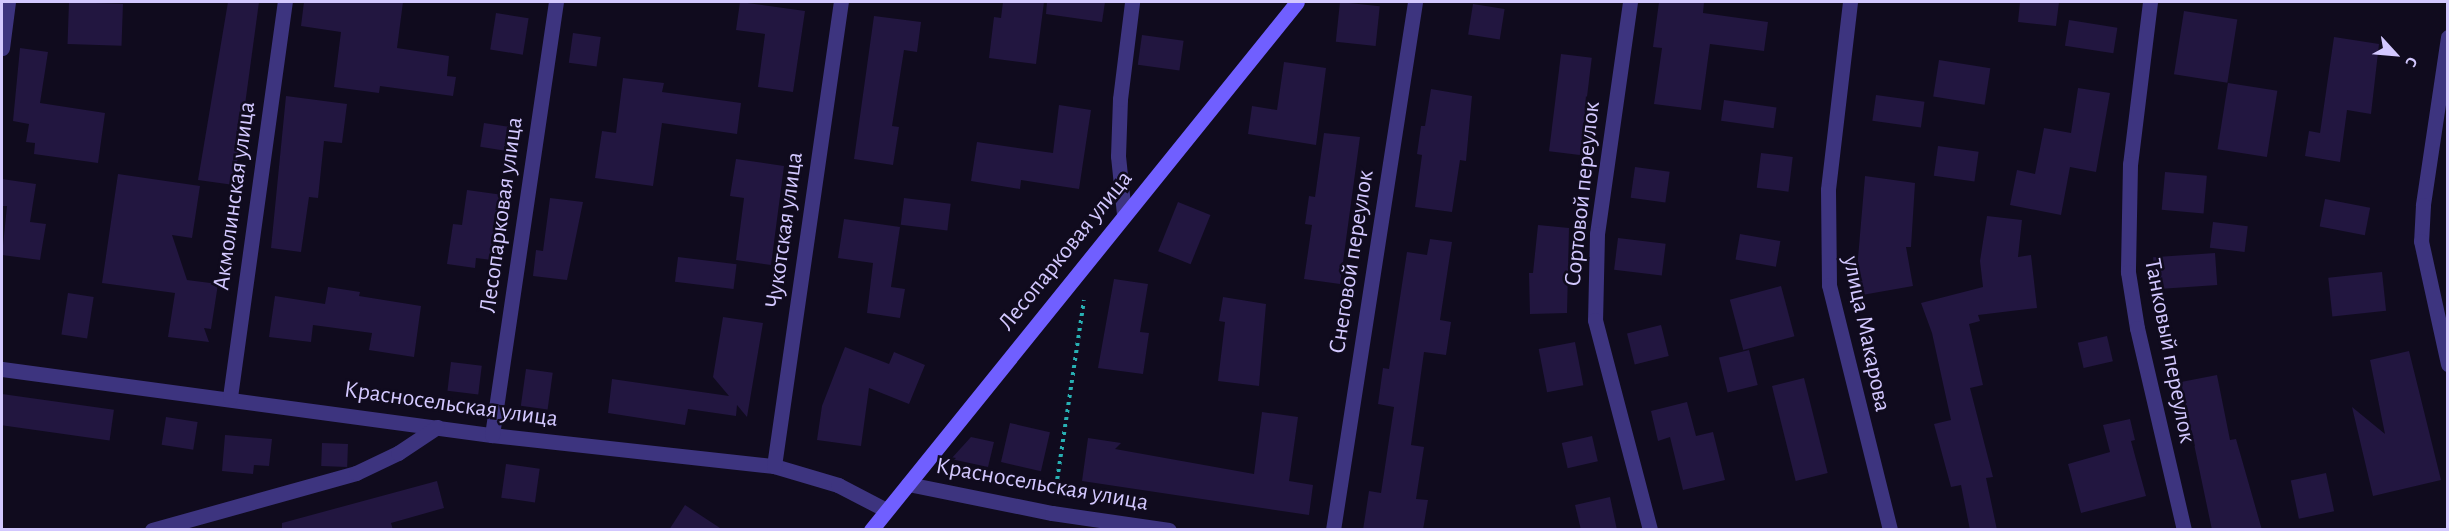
<!DOCTYPE html>
<meta charset="utf-8">
<style>
body{margin:0}
#map{position:relative;width:2449px;height:531px;overflow:hidden;background:#100b1e;font-family:"Alegreya Sans",sans-serif}
div>[style]{position:absolute}
.building>*{inset:0;background:#221640;transform-origin:0 0}
.path>*{height:4px;margin-top:-2px;transform-origin:0;background:repeating-linear-gradient(90deg,#28b0b3 0 3px,transparent 0 7.5px)}
.street>*{height:15px;margin:-7.5px;padding:0 7.5px;transform-origin:7.5px;border-radius:7.5px;background:#3d347f}
.secondary>*{height:15px;margin:-7.5px;padding:0 7.5px;transform-origin:7.5px;border-radius:7.5px;background:#705fff}
span{translate:-50% -50%;white-space:nowrap;text-align:center;line-height:1.15;-webkit-text-stroke:5px #100b1e;paint-order:stroke}
.street-label{font-size:24px;color:#d3c8ff}
.frame{position:absolute;inset:0;border:3px solid #d3c8ff;pointer-events:none}
.north{position:absolute;left:2365px;top:24px;width:60px;height:60px;-webkit-text-stroke:4px #100b1e;paint-order:stroke;rotate:116deg;font-size:16px;font-weight:700;line-height:24px;text-align:center;color:#d3c8ff}
.north::after{content:'';display:block;margin:auto;width:21px;height:27px;background:#d3c8ff;clip-path:polygon(50% 0,100% 100%,50% 72%,0 100%)}
</style>
<div id="map">
<div class="building">
<i style="left:69px;top:2px;width:54px;height:42px;rotate:2deg"></i>
<i style="clip-path:polygon(228px 2px,259px 2px,234px 185px,198px 180px)"></i>
<i style="clip-path:polygon(304px 2px,403px 2px,397px 48px,449px 56px,447px 76px,456px 77px,453px 96px,380px 86px,379px 93px,334px 87px,341px 32px,301px 26px)"></i>
<i style="clip-path:polygon(740px 2px,805px 11px,793px 92px,758px 87px,765px 34px,736px 30px)"></i>
<i style="clip-path:polygon(1003px 2px,1044px 2px,1036px 64px,989px 58px,994px 17px,1001px 18px)"></i>
<i style="clip-path:polygon(1047px 2px,1105px 2px,1102px 22px,1046px 14px)"></i>
<i style="left:1340px;top:2px;width:40px;height:40px;rotate:6deg"></i>
<i style="clip-path:polygon(1659px 2px,1704px 2px,1703px 13px,1768px 22px,1764px 51px,1710px 44px,1701px 110px,1654px 104px,1662px 48px,1653px 47px)"></i>
<i style="clip-path:polygon(2020px 2px,2059px 2px,2056px 26px,2018px 22px)"></i>
<i style="left:1473px;top:4px;width:32px;height:31px;rotate:9deg"></i>
<i style="left:2184px;top:11px;width:54px;height:64px;rotate:9deg"></i>
<i style="left:496px;top:13px;width:33px;height:37px;rotate:9deg"></i>
<i style="clip-path:polygon(874px 16px,921px 22px,917px 52px,904px 50px,892px 126px,899px 127px,893px 165px,854px 159px)"></i>
<i style="left:2069px;top:20px;width:49px;height:26px;rotate:9deg"></i>
<i style="left:573px;top:33px;width:28px;height:30px;rotate:8deg"></i>
<i style="left:1142px;top:35px;width:42px;height:30px;rotate:8deg"></i>
<i style="clip-path:polygon(2334px 37px,2379px 44px,2371px 114px,2347px 110px,2340px 162px,2305px 156px,2309px 131px,2320px 133px)"></i>
<i style="clip-path:polygon(20px 48px,48px 52px,40px 103px,105px 113px,98px 163px,34px 154px,35px 143px,26px 142px,29px 124px,13px 121px)"></i>
<i style="left:1561px;top:54px;width:31px;height:98px;rotate:7deg"></i>
<i style="left:1939px;top:60px;width:52px;height:37px;rotate:9deg"></i>
<i style="clip-path:polygon(1284px 62px,1326px 68px,1316px 145px,1248px 134px,1252px 106px,1277px 110px)"></i>
<i style="clip-path:polygon(623px 78px,664px 83px,662px 92px,741px 103px,737px 134px,662px 123px,653px 186px,595px 178px,602px 131px,616px 133px)"></i>
<i style="left:2228px;top:83px;width:50px;height:67px;rotate:9deg"></i>
<i style="clip-path:polygon(2078px 88px,2110px 93px,2096px 172px,2070px 167px,2061px 215px,2010px 205px,2017px 170px,2035px 174px,2044px 128px,2071px 133px)"></i>
<i style="clip-path:polygon(1431px 89px,1472px 96px,1466px 161px,1460px 160px,1452px 212px,1415px 207px,1422px 155px,1417px 154px,1421px 126px,1425px 126px)"></i>
<i style="left:1876px;top:95px;width:49px;height:26px;rotate:8deg"></i>
<i style="clip-path:polygon(286px 96px,347px 104px,342px 143px,324px 141px,318px 198px,309px 197px,301px 252px,271px 248px)"></i>
<i style="left:1724px;top:100px;width:53px;height:21px;rotate:8deg"></i>
<i style="clip-path:polygon(1059px 105px,1091px 110px,1079px 189px,1021px 180px,1020px 189px,971px 181px,977px 142px,1053px 153px)"></i>
<i style="left:484px;top:123px;width:33px;height:24px;rotate:9deg"></i>
<i style="clip-path:polygon(1324px 133px,1360px 137px,1340px 284px,1304px 279px,1312px 225px,1305px 224px,1309px 196px,1315px 197px)"></i>
<i style="left:1938px;top:146px;width:41px;height:30px;rotate:8deg"></i>
<i style="left:1761px;top:153px;width:32px;height:35px;rotate:7deg"></i>
<i style="clip-path:polygon(736px 159px,784px 166px,771px 265px,736px 260px,744px 198px,730px 196px)"></i>
<i style="left:1635px;top:167px;width:35px;height:31px;rotate:8deg"></i>
<i style="left:2165px;top:172px;width:42px;height:38px;rotate:5deg"></i>
<i style="clip-path:polygon(118px 174px,200px 186px,192px 238px,172px 235px,187px 280px,218px 284px,211px 329px,204px 328px,209px 342px,168px 337px,175px 293px,102px 283px)"></i>
<i style="clip-path:polygon(1865px 176px,1915px 183px,1911px 247px,1906px 247px,1913px 286px,1862px 295px,1857px 270px)"></i>
<i style="clip-path:polygon(2px 179px,36px 184px,30px 222px,46px 224px,40px 260px,2px 255px,7px 206px,2px 206px)"></i>
<i style="clip-path:polygon(467px 190px,503px 195px,492px 260px,476px 258px,475px 268px,447px 264px,453px 224px,462px 225px)"></i>
<i style="clip-path:polygon(550px 198px,583px 202px,567px 280px,533px 276px,536px 250px,543px 251px)"></i>
<i style="left:904px;top:198px;width:47px;height:27px;rotate:7deg"></i>
<i style="left:2325px;top:199px;width:46px;height:28px;rotate:11deg"></i>
<i style="left:1178px;top:202px;width:35px;height:53px;rotate:22deg"></i>
<i style="clip-path:polygon(1987px 216px,2022px 220px,2018px 257px,2031px 255px,2037px 308px,1978px 315px,1980px 321px,1969px 324px,1983px 385px,1970px 388px,1993px 477px,1986px 478px,1997px 530px,1970px 530px,1961px 485px,1951px 487px,1934px 424px,1951px 420px,1932px 333px,1921px 303px,1983px 287px,1980px 261px)"></i>
<i style="clip-path:polygon(844px 219px,900px 227px,891px 287px,905px 289px,900px 318px,867px 313px,873px 263px,838px 258px)"></i>
<i style="left:2213px;top:222px;width:35px;height:26px;rotate:7deg"></i>
<i style="clip-path:polygon(1538px 225px,1569px 228px,1567px 313px,1530px 314px,1529px 273px,1533px 273px)"></i>
<i style="left:1740px;top:234px;width:41px;height:26px;rotate:10deg"></i>
<i style="left:1618px;top:238px;width:48px;height:32px;rotate:7deg"></i>
<i style="clip-path:polygon(1430px 239px,1452px 242px,1440px 320px,1451px 322px,1446px 355px,1424px 352px,1411px 445px,1424px 447px,1416px 499px,1428px 500px,1423px 530px,1363px 530px,1369px 491px,1381px 493px,1394px 407px,1378px 404px,1383px 368px,1389px 369px,1407px 252px,1427px 255px)"></i>
<i style="left:2215px;top:253px;width:32px;height:62px;rotate:86deg"></i>
<i style="left:678px;top:257px;width:59px;height:25px;rotate:7deg"></i>
<i style="left:2382px;top:272px;width:39px;height:54px;rotate:84deg"></i>
<i style="clip-path:polygon(1114px 279px,1148px 284px,1140px 332px,1149px 333px,1143px 374px,1098px 368px)"></i>
<i style="left:1781px;top:286px;width:52px;height:53px;rotate:75deg"></i>
<i style="clip-path:polygon(328px 287px,360px 292px,359px 296px,421px 306px,414px 357px,369px 350px,372px 333px,313px 325px,311px 342px,269px 337px,275px 296px,325px 304px)"></i>
<i style="left:68px;top:293px;width:26px;height:42px;rotate:9deg"></i>
<i style="clip-path:polygon(1223px 297px,1266px 304px,1259px 386px,1218px 381px,1225px 322px,1219px 321px)"></i>
<i style="clip-path:polygon(723px 317px,763px 323px,747px 417px,737px 405px,736px 416px,688px 409px,685px 425px,608px 413px,612px 379px,729px 396px,713px 377px)"></i>
<i style="left:1661px;top:325px;width:32px;height:35px;rotate:76deg"></i>
<i style="left:2107px;top:336px;width:26px;height:30px;rotate:77deg"></i>
<i style="left:1575px;top:342px;width:44px;height:37px;rotate:79deg"></i>
<i style="clip-path:polygon(845px 347px,889px 364px,894px 352px,925px 365px,909px 404px,869px 388px,861px 446px,817px 440px,822px 406px)"></i>
<i style="left:1749px;top:350px;width:36px;height:31px;rotate:76deg"></i>
<i style="clip-path:polygon(2409px 351px,2441px 480px,2373px 496px,2352px 407px,2385px 434px,2370px 360px)"></i>
<i style="left:451px;top:362px;width:31px;height:29px;rotate:7deg"></i>
<i style="left:526px;top:369px;width:27px;height:37px;rotate:8deg"></i>
<i style="clip-path:polygon(2217px 375px,2230px 440px,2236px 439px,2262px 530px,2212px 530px,2181px 382px)"></i>
<i style="left:1804px;top:378px;width:98px;height:33px;rotate:76deg"></i>
<i style="left:2px;top:394px;width:113px;height:31px;rotate:8deg"></i>
<i style="clip-path:polygon(1687px 402px,1696px 436px,1713px 432px,1725px 480px,1683px 490px,1670px 437px,1658px 441px,1651px 411px)"></i>
<i style="clip-path:polygon(1262px 412px,1298px 417px,1289px 481px,1313px 485px,1309px 515px,1082px 481px,1088px 438px,1121px 443px,1115px 449px,1254px 474px)"></i>
<i style="left:166px;top:417px;width:32px;height:28px;rotate:9deg"></i>
<i style="clip-path:polygon(2130px 419px,2135px 440px,2131px 441px,2146px 496px,2081px 513px,2068px 464px,2110px 452px,2103px 425px)"></i>
<i style="left:1010px;top:423px;width:41px;height:40px;rotate:13deg"></i>
<i style="clip-path:polygon(225px 435px,272px 439px,269px 466px,254px 465px,253px 474px,222px 471px)"></i>
<i style="left:1592px;top:436px;width:26px;height:31px;rotate:77deg"></i>
<i style="clip-path:polygon(971px 437px,994px 442px,988px 467px,951px 459px)"></i>
<i style="left:322px;top:443px;width:26px;height:23px;rotate:2deg"></i>
<i style="left:506px;top:464px;width:34px;height:34px;rotate:8deg"></i>
<i style="left:2326px;top:473px;width:39px;height:36px;rotate:78deg"></i>
<i style="clip-path:polygon(437px 481px,444px 508px,391px 523px,393px 530px,282px 530px,282px 523px)"></i>
<i style="clip-path:polygon(1610px 497px,1617px 530px,1581px 530px,1575px 505px)"></i>
<i style="clip-path:polygon(685px 505px,723px 530px,669px 530px)"></i>
</div>
<div class="path">
<i style="left:1055px;top:494px;width:196px;rotate:-81.5deg"></i>
</div>
<div class="street">
<i style="left:1630px;top:2px;width:234px;rotate:98.1deg"></i>
<i style="left:1597px;top:234px;width:86px;rotate:91.3deg"></i>
<i style="left:1595px;top:320px;width:217px;rotate:75.3deg"></i>
<i style="left:1850px;top:2px;width:189px;rotate:96.7deg"></i>
<i style="left:1828px;top:190px;width:95px;rotate:89.4deg"></i>
<i style="left:1829px;top:285px;width:252px;rotate:76deg"></i>
<i style="left:2150px;top:2px;width:163px;rotate:97deg"></i>
<i style="left:2130px;top:164px;width:108px;rotate:91.1deg"></i>
<i style="left:2128px;top:272px;width:57px;rotate:80.9deg"></i>
<i style="left:2137px;top:328px;width:207px;rotate:76.9deg"></i>
<i style="left:2448px;top:37px;width:170px;rotate:98.5deg"></i>
<i style="left:2423px;top:205px;width:36px;rotate:93deg"></i>
<i style="left:2421px;top:241px;width:126px;rotate:77.6deg"></i>
<i style="left:2px;top:48px;width:46px;rotate:-82.6deg"></i>
<i style="left:1124px;top:214px;width:58px;rotate:-95.9deg"></i>
<i style="left:1118px;top:156px;width:57px;rotate:-88deg"></i>
<i style="left:1120px;top:99px;width:98px;rotate:-82.9deg"></i>
<i style="left:2px;top:369px;width:494px;rotate:7.7deg"></i>
<i style="left:492px;top:435px;width:284px;rotate:6.3deg"></i>
<i style="left:774px;top:466px;width:67px;rotate:16.5deg"></i>
<i style="left:838px;top:485px;width:54px;rotate:27.5deg"></i>
<i style="left:230px;top:397px;width:399px;rotate:-82.1deg"></i>
<i style="left:492px;top:435px;width:438px;rotate:-81.6deg"></i>
<i style="left:774px;top:466px;width:469px;rotate:-81.8deg"></i>
<i style="left:908px;top:484px;width:147px;rotate:11.4deg"></i>
<i style="left:1052px;top:513px;width:118px;rotate:8.3deg"></i>
<i style="left:152px;top:530px;width:212px;rotate:-15.6deg"></i>
<i style="left:356px;top:473px;width:47px;rotate:-25.5deg"></i>
<i style="left:398px;top:453px;width:47px;rotate:-33.7deg"></i>
<i style="left:1333px;top:530px;width:534px;rotate:-81.17deg"></i>
</div>
<div class="secondary">
<i style="left:871px;top:530px;width:678px;rotate:-51.1deg"></i>
</div>
<div class="street-label">
<span style="left:1583px;top:194px;rotate:-84deg">Сортовой переулок</span>
<span style="left:235px;top:196px;rotate:-82deg">Акмолинская улица</span>
<span style="left:502px;top:215px;rotate:-82deg">Лесопарковая улица</span>
<span style="left:785px;top:230px;rotate:-82deg">Чукотская улица</span>
<span style="left:1066px;top:251px;rotate:-51deg">Лесопарковая улица</span>
<span style="left:1352px;top:262px;rotate:-81deg">Снеговой переулок</span>
<span style="left:1866px;top:334px;rotate:78deg">улица Макарова</span>
<span style="left:2169px;top:351px;rotate:79deg">Танковый переулок</span>
<span style="left:451px;top:405px;rotate:8deg">Красносельская улица</span>
<span style="left:1042px;top:485px;rotate:10deg">Красносельская улица</span>
</div>
<div class="frame"></div>
<div class="north">С</div>
</div>
